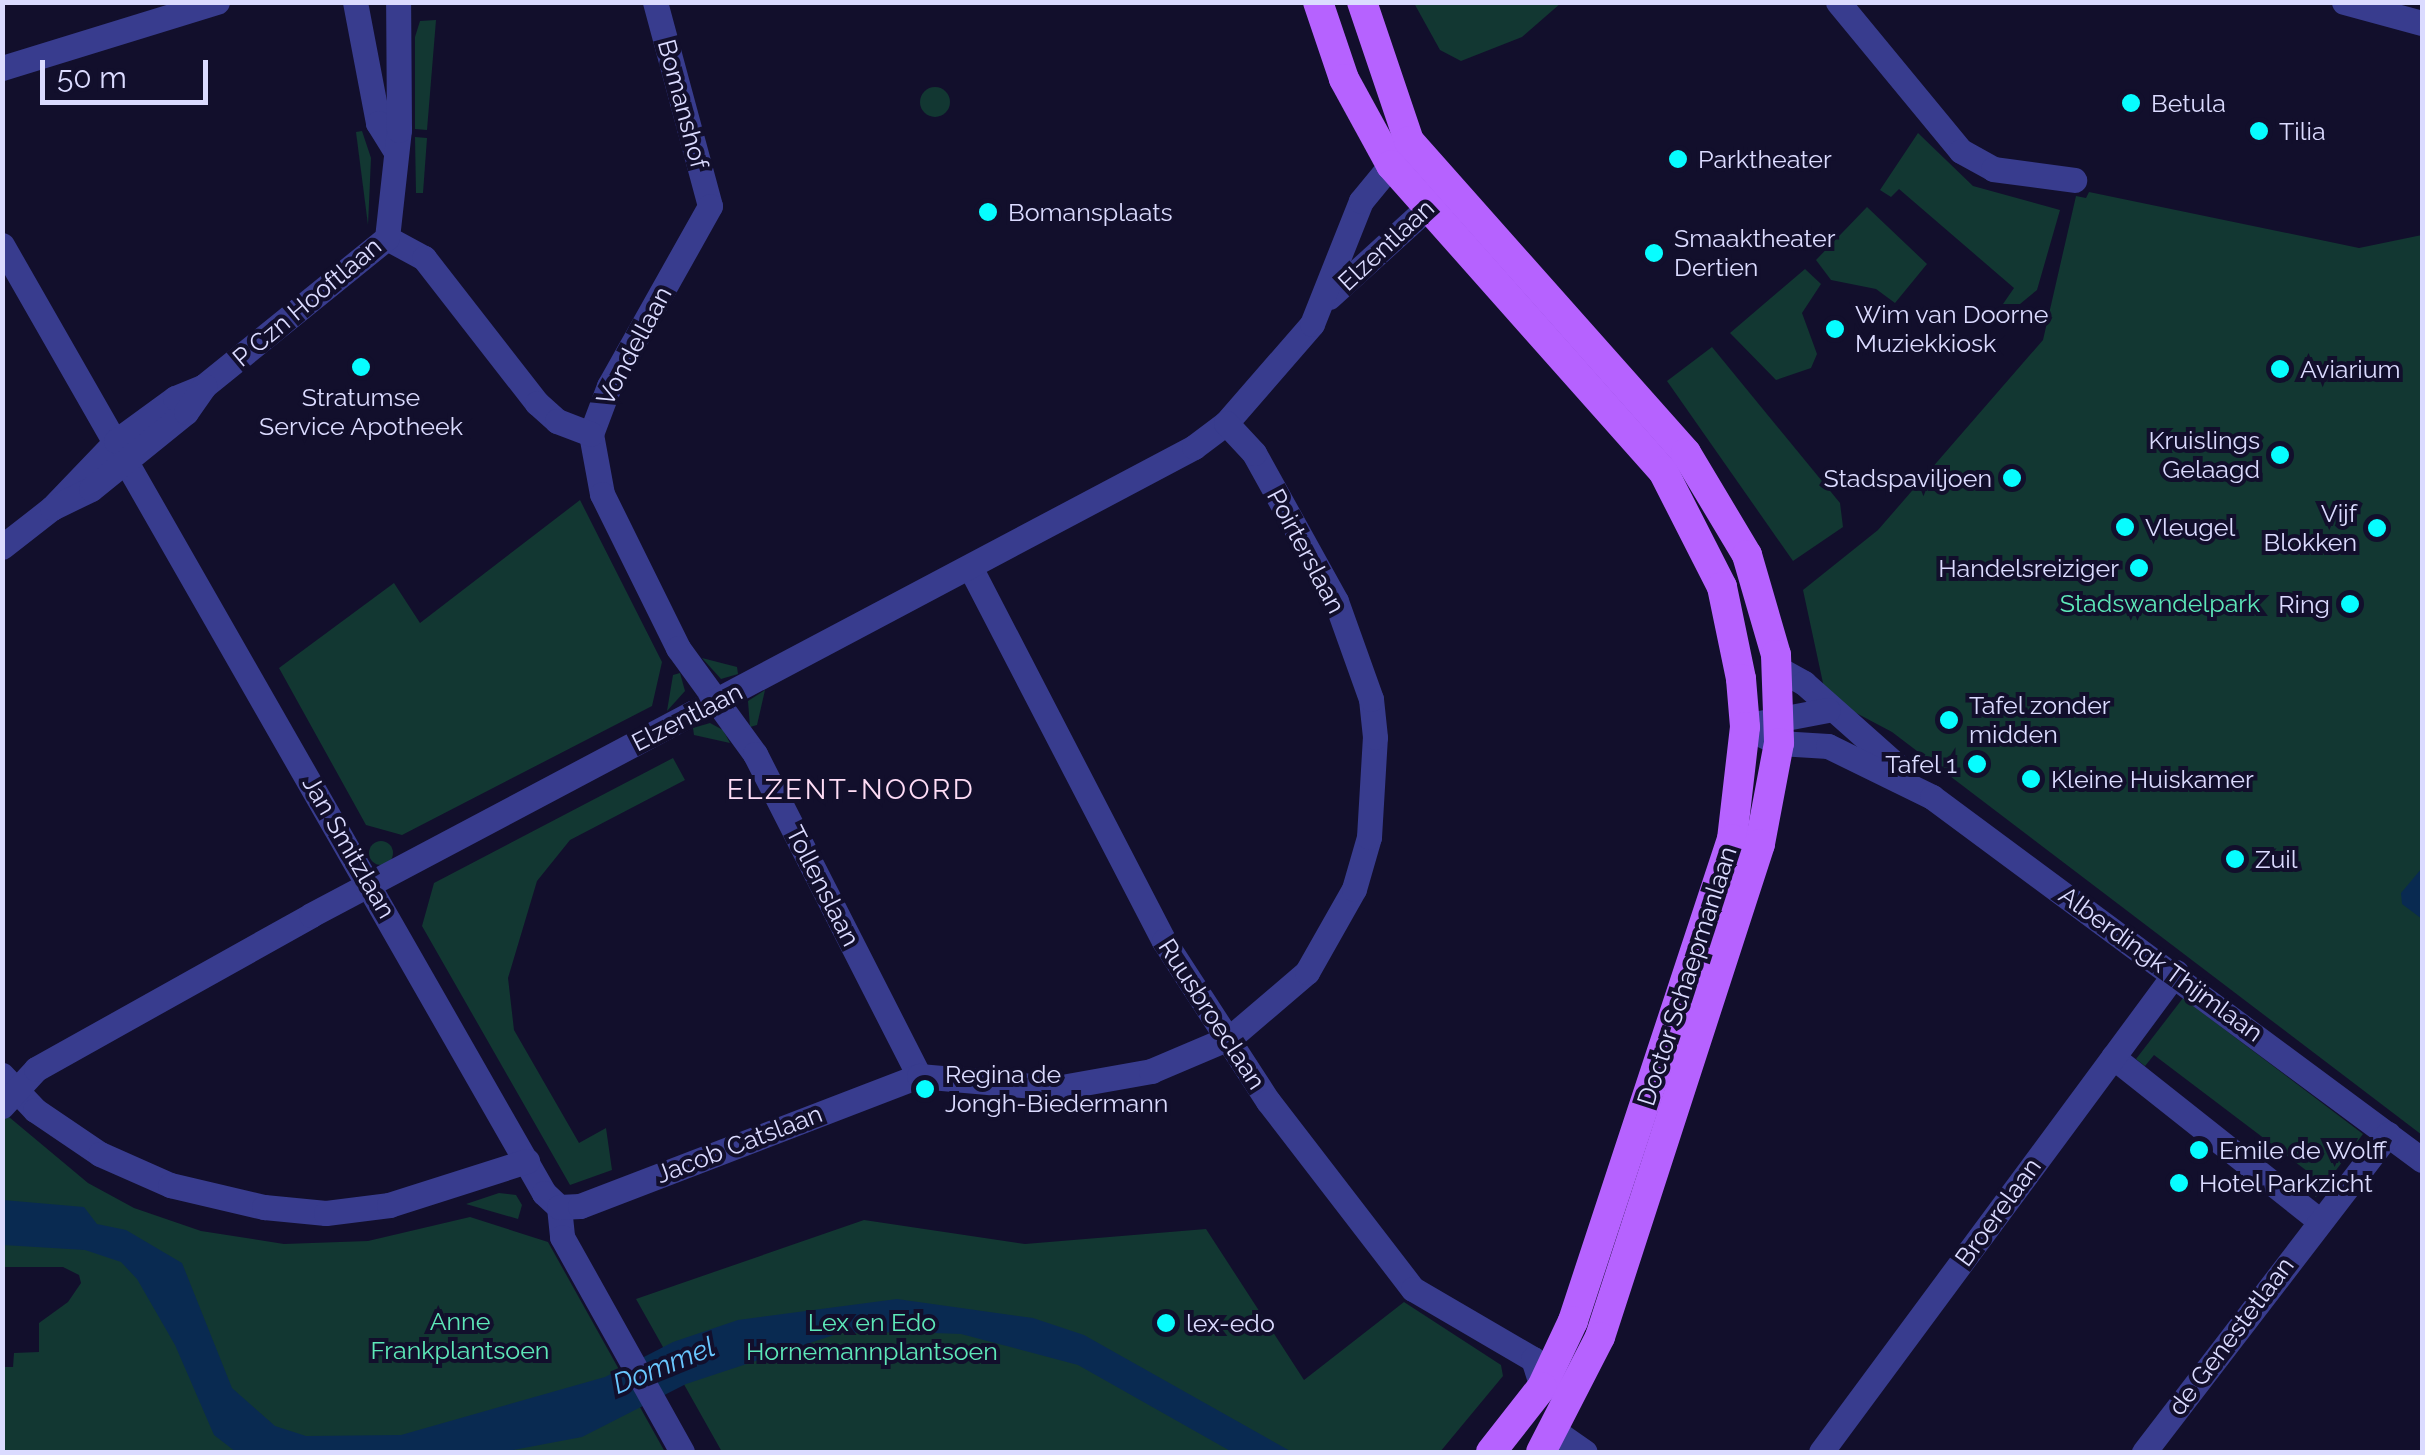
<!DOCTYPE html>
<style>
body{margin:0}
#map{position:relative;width:2425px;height:1455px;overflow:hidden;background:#120f2c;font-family:Raleway,sans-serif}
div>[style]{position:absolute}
.green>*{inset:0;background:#123732}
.round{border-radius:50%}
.water>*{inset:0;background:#092a51}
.minor>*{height:25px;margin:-12.5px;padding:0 12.5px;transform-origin:12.5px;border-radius:12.5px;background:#383c8e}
.major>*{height:30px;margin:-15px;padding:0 15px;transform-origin:15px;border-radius:15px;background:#b662ff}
.dots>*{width:28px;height:28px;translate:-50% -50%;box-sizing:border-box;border:5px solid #120f2c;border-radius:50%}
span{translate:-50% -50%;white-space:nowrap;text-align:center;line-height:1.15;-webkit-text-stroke:8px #120f2c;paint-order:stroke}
.poi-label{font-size:25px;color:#dbdbff}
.left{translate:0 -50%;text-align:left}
.right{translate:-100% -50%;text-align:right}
.street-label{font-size:25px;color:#dbdbff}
.park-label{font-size:25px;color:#5de8b9}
.neighbourhood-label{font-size:28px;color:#ffddf6;letter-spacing:2.5px}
.water-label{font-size:28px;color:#69c7ff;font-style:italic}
.frame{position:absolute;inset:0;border:5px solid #dbdbff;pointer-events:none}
.scale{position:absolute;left:40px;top:60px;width:168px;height:45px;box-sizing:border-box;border:5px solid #dbdbff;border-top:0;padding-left:12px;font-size:30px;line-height:35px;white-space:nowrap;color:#dbdbff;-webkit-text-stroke:8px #120f2c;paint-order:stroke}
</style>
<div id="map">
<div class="green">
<i style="clip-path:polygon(1414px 3px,1561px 3px,1522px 37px,1461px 61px,1440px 50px)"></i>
<i style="clip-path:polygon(436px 20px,427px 130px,415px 129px,415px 37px,420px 21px)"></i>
<i class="round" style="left:920px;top:87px;width:30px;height:30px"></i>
<i style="clip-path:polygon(362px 131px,371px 158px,368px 225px,356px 132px)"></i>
<i style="clip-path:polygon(1918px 133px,1973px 186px,2060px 210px,2037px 290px,2020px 304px,2003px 304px,2014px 288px,1899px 189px,1891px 197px,1880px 190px)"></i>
<i style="clip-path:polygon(415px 137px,427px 138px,423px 193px,416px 193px)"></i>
<i style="clip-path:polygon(2089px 192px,2359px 248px,2422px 235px,2422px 1135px,1892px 732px,1826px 697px,1803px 590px,1878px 530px,2043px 340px,2076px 196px,2086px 198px)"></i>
<i style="clip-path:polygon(1867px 207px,1927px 264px,1895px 303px,1876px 289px,1831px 280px,1816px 260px)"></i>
<i style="clip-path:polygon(1805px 269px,1821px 284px,1802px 313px,1817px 354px,1811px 368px,1776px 380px,1730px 333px)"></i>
<i style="clip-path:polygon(1712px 347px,1840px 503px,1843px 527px,1793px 561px,1667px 381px)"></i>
<i style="clip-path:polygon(580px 500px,662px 662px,652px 706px,402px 835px,366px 825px,279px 668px,394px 583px,420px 623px)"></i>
<i style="clip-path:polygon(702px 658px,737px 667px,738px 674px,721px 679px)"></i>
<i style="clip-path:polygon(680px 673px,685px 691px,667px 711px,673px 675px)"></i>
<i style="clip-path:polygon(765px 690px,757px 725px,750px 727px,748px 701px)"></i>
<i style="clip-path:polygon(710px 723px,723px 730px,730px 743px,694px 735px,693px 728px)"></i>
<i style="clip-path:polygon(673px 758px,685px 780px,570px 840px,537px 881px,508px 978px,514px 1030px,579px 1143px,606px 1128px,612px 1170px,570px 1185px,422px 926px,434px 883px)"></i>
<i class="round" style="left:369px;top:841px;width:24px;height:24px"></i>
<i style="clip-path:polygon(2183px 998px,2363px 1134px,2316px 1197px,2298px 1183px,2307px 1171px,2154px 1055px,2145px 1066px,2136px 1059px)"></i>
<i style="clip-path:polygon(3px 1112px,88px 1183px,134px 1208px,201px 1231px,284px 1244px,368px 1241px,470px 1217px,548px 1242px,665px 1452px,3px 1452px,3px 1367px,13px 1367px,14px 1353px,39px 1352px,39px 1323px,68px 1302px,81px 1283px,79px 1275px,63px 1267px,3px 1267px)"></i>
<i style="clip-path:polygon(499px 1193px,516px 1195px,522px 1205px,518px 1219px,466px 1204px)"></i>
<i style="clip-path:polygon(864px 1220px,1025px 1244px,1206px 1229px,1304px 1380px,1404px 1302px,1501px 1365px,1503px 1376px,1440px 1452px,722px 1452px,636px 1299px)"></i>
</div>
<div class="water">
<i style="clip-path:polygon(2422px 868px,2422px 919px,2402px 904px,2401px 893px)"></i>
<i style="clip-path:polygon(3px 1200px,84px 1207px,97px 1224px,126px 1230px,182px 1263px,232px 1388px,275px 1426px,306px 1436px,401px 1435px,605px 1377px,673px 1342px,738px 1320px,897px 1299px,1033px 1318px,1084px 1335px,1292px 1452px,1232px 1452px,1078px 1365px,961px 1334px,908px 1332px,840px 1333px,686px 1384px,582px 1437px,502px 1452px,236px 1452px,214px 1435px,175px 1345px,137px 1279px,121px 1262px,85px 1250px,3px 1245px)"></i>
</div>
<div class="minor">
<i style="left:355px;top:2px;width:123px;rotate:79.2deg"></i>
<i style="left:378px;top:123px;width:31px;rotate:58deg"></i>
<i style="left:655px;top:2px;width:211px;rotate:74.9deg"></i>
<i style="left:710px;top:206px;width:206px;rotate:119.3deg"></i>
<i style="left:609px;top:386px;width:51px;rotate:110.6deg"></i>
<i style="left:591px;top:434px;width:61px;rotate:79.6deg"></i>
<i style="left:602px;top:494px;width:172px;rotate:63.7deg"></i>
<i style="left:678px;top:648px;width:131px;rotate:54deg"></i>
<i style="left:755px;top:754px;width:361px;rotate:63deg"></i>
<i style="left:1838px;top:2px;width:193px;rotate:50.5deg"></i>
<i style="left:1961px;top:151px;width:37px;rotate:29deg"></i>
<i style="left:1993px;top:169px;width:82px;rotate:7.7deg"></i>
<i style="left:2344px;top:2px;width:81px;rotate:15.1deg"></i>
<i style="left:2px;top:68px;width:225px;rotate:-17.1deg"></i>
<i style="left:387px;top:238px;width:42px;rotate:28.4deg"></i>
<i style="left:424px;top:258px;width:184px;rotate:52.1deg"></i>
<i style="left:537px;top:403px;width:27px;rotate:42deg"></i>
<i style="left:557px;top:421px;width:36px;rotate:21deg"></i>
<i style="left:2px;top:245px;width:1092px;rotate:60.24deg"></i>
<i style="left:544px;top:1193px;width:21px;rotate:43deg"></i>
<i style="left:559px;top:1207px;width:30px;rotate:84deg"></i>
<i style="left:562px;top:1237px;width:246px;rotate:60.8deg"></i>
<i style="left:1329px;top:297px;width:150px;rotate:-42.3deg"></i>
<i style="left:52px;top:508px;width:93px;rotate:-46.3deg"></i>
<i style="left:116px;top:441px;width:73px;rotate:-36.1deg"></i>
<i style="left:175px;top:398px;width:31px;rotate:-22deg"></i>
<i style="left:204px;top:386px;width:235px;rotate:-39deg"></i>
<i style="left:387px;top:238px;width:109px;rotate:-83.7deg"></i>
<i style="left:399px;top:130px;width:128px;rotate:-90.4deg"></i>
<i style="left:2px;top:547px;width:63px;rotate:-38deg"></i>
<i style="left:52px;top:508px;width:43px;rotate:-26deg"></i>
<i style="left:91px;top:489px;width:122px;rotate:-39deg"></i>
<i style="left:186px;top:412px;width:32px;rotate:-55deg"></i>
<i style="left:970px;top:567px;width:421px;rotate:62.6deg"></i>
<i style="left:1164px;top:941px;width:191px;rotate:57deg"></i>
<i style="left:1268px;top:1101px;width:237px;rotate:52.4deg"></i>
<i style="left:1413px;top:1289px;width:139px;rotate:30.3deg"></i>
<i style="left:1533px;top:1359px;width:29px;rotate:72deg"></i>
<i style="left:1777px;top:668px;width:31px;rotate:29deg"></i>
<i style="left:1804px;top:683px;width:131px;rotate:41.6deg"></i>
<i style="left:1759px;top:723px;width:70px;rotate:-10.7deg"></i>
<i style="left:1745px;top:727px;width:38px;rotate:25deg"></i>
<i style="left:1779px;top:743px;width:49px;rotate:3.5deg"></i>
<i style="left:1828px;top:746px;width:116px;rotate:26.1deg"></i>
<i style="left:1932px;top:797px;width:610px;rotate:36.53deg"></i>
<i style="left:2113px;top:1057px;width:263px;rotate:38.4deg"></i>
<i style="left:2px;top:1075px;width:48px;rotate:46.7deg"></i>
<i style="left:35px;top:1110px;width:78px;rotate:34.1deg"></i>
<i style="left:100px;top:1154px;width:77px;rotate:23.9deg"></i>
<i style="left:170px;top:1185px;width:97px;rotate:13.2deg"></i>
<i style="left:264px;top:1207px;width:62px;rotate:5.5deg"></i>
<i style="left:326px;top:1213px;width:64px;rotate:-7.2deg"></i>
<i style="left:389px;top:1205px;width:145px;rotate:-17.7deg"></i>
<i style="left:2px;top:1106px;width:50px;rotate:-47.4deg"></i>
<i style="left:36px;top:1069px;width:315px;rotate:-29.2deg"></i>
<i style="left:311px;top:915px;width:999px;rotate:-27.92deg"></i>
<i style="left:1194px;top:447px;width:40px;rotate:-37deg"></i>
<i style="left:1226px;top:423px;width:131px;rotate:-49deg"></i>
<i style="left:1312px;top:324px;width:132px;rotate:-68.3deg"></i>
<i style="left:1361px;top:201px;width:66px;rotate:-50.5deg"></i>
<i style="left:559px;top:1207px;width:21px;rotate:-3deg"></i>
<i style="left:580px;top:1206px;width:363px;rotate:-21deg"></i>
<i style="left:919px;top:1076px;width:138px;rotate:5deg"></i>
<i style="left:1056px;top:1088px;width:97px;rotate:-10.1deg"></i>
<i style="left:1151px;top:1071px;width:87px;rotate:-23deg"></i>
<i style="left:1231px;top:1037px;width:100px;rotate:-40.5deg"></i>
<i style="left:1307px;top:972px;width:95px;rotate:-60.5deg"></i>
<i style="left:1354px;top:889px;width:54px;rotate:-73.9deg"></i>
<i style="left:1369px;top:837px;width:100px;rotate:-86.6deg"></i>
<i style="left:1375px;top:737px;width:38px;rotate:-96deg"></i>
<i style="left:1371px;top:699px;width:104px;rotate:-109.7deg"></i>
<i style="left:1336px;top:601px;width:169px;rotate:-119deg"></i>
<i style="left:1254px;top:453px;width:41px;rotate:-133deg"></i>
<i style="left:1556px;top:1432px;width:35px;rotate:35deg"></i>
<i style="left:1821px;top:1452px;width:597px;rotate:-53.51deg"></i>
<i style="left:2144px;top:1452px;width:401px;rotate:-52.5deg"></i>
</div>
<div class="major">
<i style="left:1318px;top:2px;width:81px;rotate:71.3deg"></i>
<i style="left:1344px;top:79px;width:98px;rotate:61.3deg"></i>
<i style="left:1391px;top:165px;width:409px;rotate:48.4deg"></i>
<i style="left:1663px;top:471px;width:130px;rotate:63deg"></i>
<i style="left:1722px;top:587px;width:94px;rotate:78.3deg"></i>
<i style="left:1741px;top:679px;width:48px;rotate:85.2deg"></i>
<i style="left:1745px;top:727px;width:113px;rotate:96.6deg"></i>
<i style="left:1732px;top:839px;width:508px;rotate:108.26deg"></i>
<i style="left:1573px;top:1321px;width:73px;rotate:115.2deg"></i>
<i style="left:1542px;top:1387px;width:83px;rotate:128.1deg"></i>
<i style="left:1362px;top:2px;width:147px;rotate:71.3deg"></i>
<i style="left:1409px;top:141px;width:417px;rotate:48.4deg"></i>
<i style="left:1686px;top:453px;width:119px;rotate:59.1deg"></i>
<i style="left:1747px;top:555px;width:104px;rotate:73.8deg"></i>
<i style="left:1776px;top:655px;width:88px;rotate:88deg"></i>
<i style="left:1779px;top:743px;width:103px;rotate:100.7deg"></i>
<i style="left:1760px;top:844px;width:518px;rotate:107.98deg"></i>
<i style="left:1600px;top:1337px;width:129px;rotate:117.2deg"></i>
</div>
<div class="dots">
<i style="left:2131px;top:103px;background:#07fdff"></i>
<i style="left:2259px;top:131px;background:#07fdff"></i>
<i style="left:1678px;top:159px;background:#07fdff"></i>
<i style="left:988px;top:212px;background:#07fdff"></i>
<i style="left:1654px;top:253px;background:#07fdff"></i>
<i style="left:1835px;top:329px;background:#07fdff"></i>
<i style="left:361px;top:367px;background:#07fdff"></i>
<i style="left:2280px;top:369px;background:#07fdff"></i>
<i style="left:2280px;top:455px;background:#07fdff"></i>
<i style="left:2012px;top:478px;background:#07fdff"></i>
<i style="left:2125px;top:527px;background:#07fdff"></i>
<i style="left:2377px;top:528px;background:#07fdff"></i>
<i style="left:2139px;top:568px;background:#07fdff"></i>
<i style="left:2350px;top:604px;background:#07fdff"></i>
<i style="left:1949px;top:720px;background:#07fdff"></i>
<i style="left:1977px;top:764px;background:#07fdff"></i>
<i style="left:2031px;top:779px;background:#07fdff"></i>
<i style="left:2235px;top:859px;background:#07fdff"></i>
<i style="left:925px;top:1089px;background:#07fdff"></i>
<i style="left:2199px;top:1150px;background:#07fdff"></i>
<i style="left:2179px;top:1183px;background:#07fdff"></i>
<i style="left:1166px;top:1323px;background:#07fdff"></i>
</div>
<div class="poi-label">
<span class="left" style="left:2151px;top:103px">Betula</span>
<span class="left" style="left:2279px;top:131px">Tilia</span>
<span class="left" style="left:1698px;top:159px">Parktheater</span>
<span class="left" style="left:1008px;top:212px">Bomansplaats</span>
<span class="left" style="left:1674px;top:253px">Smaaktheater<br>Dertien</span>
<span class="left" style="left:1855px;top:329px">Wim van Doorne<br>Muziekkiosk</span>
<span class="left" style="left:2300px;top:369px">Aviarium</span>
<span style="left:361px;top:412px">Stratumse<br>Service Apotheek</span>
<span class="right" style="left:2260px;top:455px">Kruislings<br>Gelaagd</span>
<span class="right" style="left:1992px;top:478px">Stadspaviljoen</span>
<span class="right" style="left:2357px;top:528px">Vijf<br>Blokken</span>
<span class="left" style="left:2145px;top:527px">Vleugel</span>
<span class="right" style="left:2119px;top:568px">Handelsreiziger</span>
<span class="right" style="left:2330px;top:604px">Ring</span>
<span class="left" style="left:1969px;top:720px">Tafel zonder<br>midden</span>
<span class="right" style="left:1957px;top:764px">Tafel 1</span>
<span class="left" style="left:2051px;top:779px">Kleine Huiskamer</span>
<span class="left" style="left:2255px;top:859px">Zuil</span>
<span class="left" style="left:945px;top:1089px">Regina de<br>Jongh-Biedermann</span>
<span class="left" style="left:2219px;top:1150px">Emile de Wolff</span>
<span class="left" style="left:2199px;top:1183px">Hotel Parkzicht</span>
<span class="left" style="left:1186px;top:1323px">lex-edo</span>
</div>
<div class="street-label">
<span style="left:683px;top:104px;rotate:75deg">Bomanshof</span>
<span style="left:1386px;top:245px;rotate:-43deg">Elzentlaan</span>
<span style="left:307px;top:302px;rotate:-40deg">P Czn Hooftlaan</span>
<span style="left:634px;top:346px;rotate:-62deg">Vondellaan</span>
<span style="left:1306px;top:551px;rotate:62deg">Poirterslaan</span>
<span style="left:687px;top:717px;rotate:-27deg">Elzentlaan</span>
<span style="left:349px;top:847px;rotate:60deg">Jan Smitzlaan</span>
<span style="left:823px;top:886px;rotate:63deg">Tollenslaan</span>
<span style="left:2161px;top:964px;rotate:36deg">Alberdingk Thijmlaan</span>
<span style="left:1687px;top:976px;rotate:-72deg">Doctor Schaepmanlaan</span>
<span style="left:1212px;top:1014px;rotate:57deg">Ruusbroeclaan</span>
<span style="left:739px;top:1144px;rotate:-21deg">Jacob Catslaan</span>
<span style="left:1998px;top:1212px;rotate:-54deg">Broerelaan</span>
<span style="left:2231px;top:1336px;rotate:-53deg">de Genestetlaan</span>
</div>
<div class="park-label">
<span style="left:2160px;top:603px">Stadswandelpark</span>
<span style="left:460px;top:1336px">Anne<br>Frankplantsoen</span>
<span style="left:872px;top:1337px">Lex en Edo<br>Hornemannplantsoen</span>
</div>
<div class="neighbourhood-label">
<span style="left:851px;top:790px">ELZENT-NOORD</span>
</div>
<div class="water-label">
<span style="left:664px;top:1366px;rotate:-22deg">Dommel</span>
</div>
<div class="frame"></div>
<div class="scale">50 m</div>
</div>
